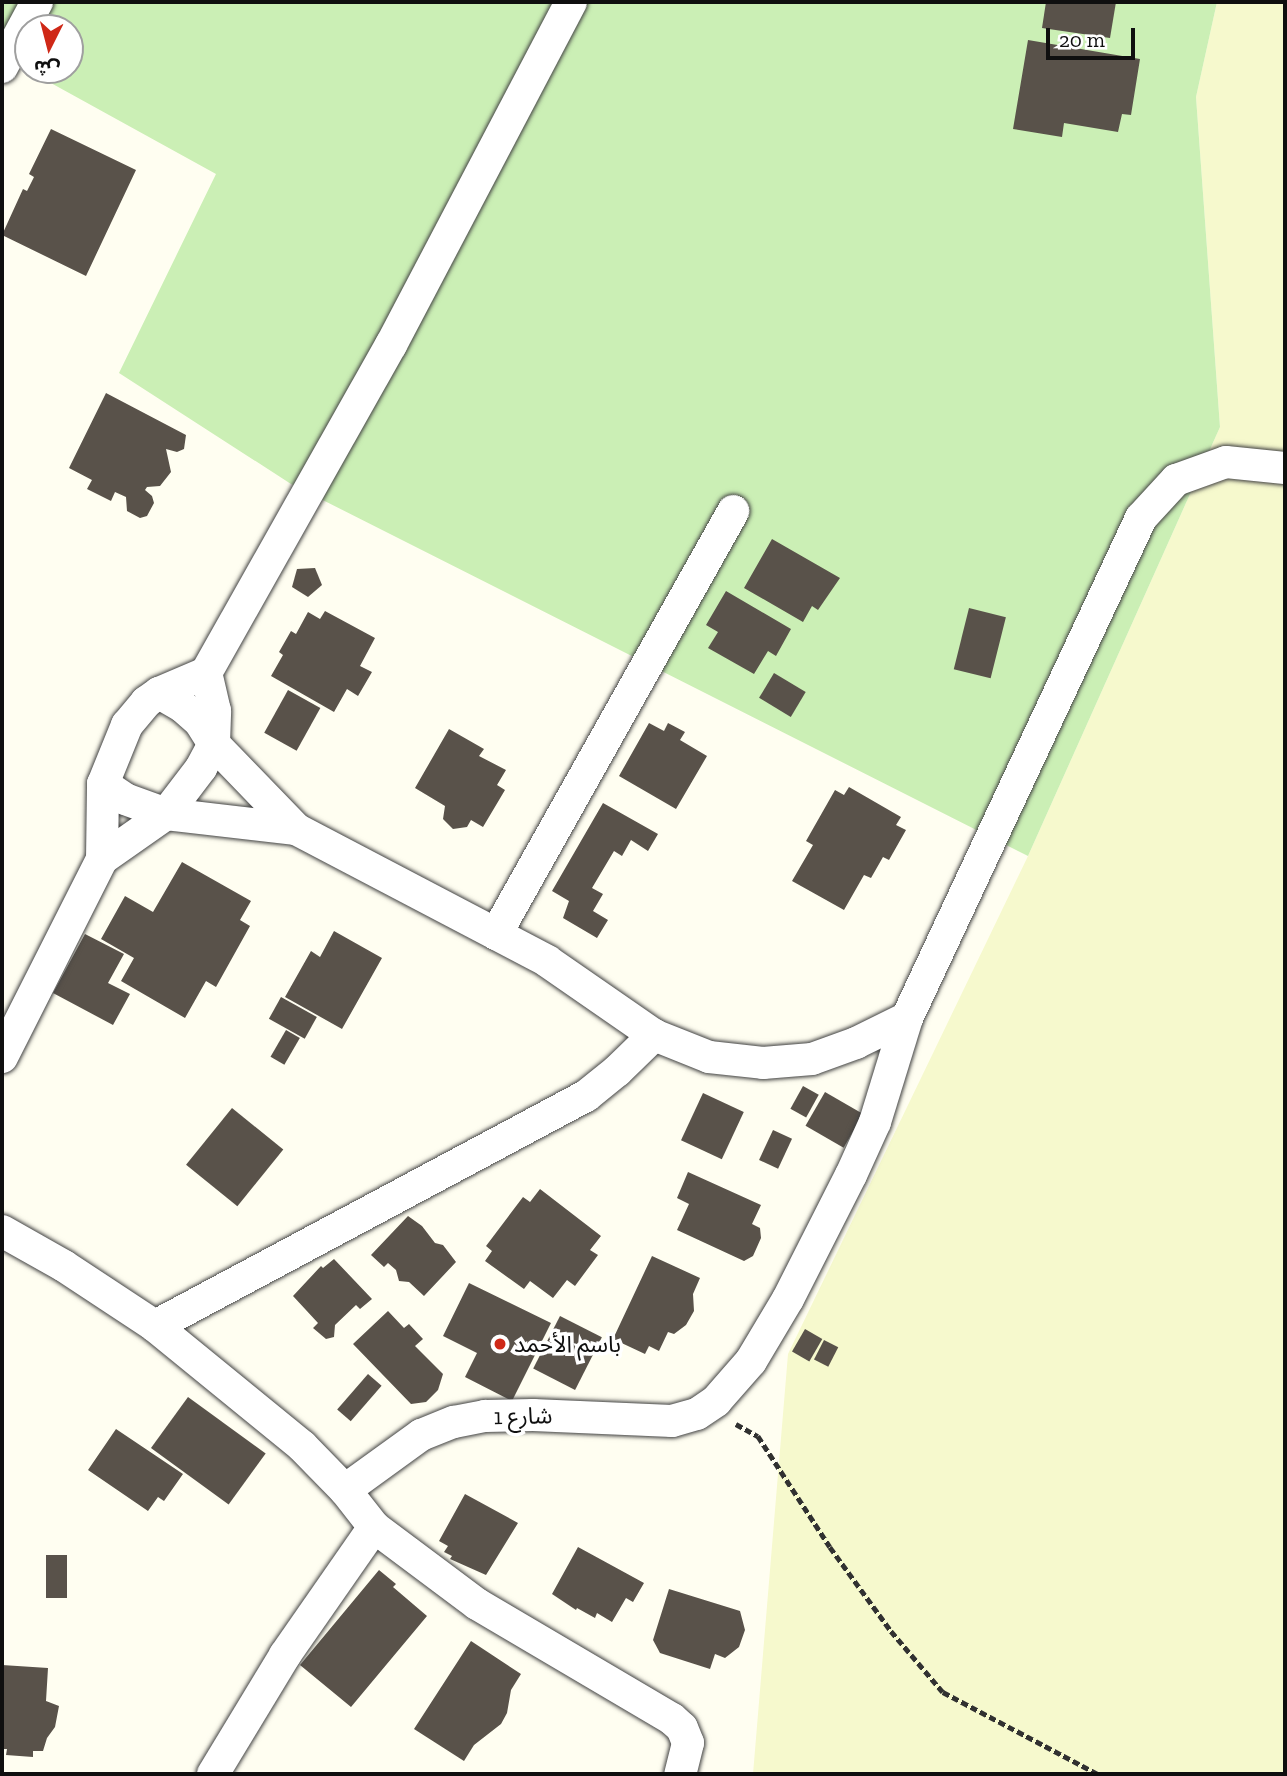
<!DOCTYPE html>
<meta charset="utf-8">
<style>
body{margin:0}
#map{position:relative;width:1287px;height:1776px;overflow:hidden;background:#fffef1;font-family:"Zilla Slab","Noto Sans Arabic",serif}
div>[style]{position:absolute}
.farmland>*{inset:0;background:#f6f9cd}
.green>*{inset:0;background:#cbefb5}
.building>*{inset:0;background:#59524a;transform-origin:0 0}
.path>*{height:4.5px;margin-top:-2.25px;transform-origin:0;background:repeating-linear-gradient(90deg,#313131 0 7px,transparent 0 10.5px)}
.roads{filter:drop-shadow(0 0 2px #424242) drop-shadow(0 0 2px #424242)}
.street>*{height:32px;margin:-16px;padding:0 16px;transform-origin:16px;border-radius:16px;background:#fff}
.dots>*{width:19px;height:19px;translate:-50% -50%;box-sizing:border-box;border:4px solid #fff;border-radius:50%}
span{translate:-50% -50%;white-space:nowrap;text-align:center;line-height:1.15;-webkit-text-stroke:7px #fff;paint-order:stroke}
.poi-label{font-size:23px;color:#0f0f0f}
.left{translate:0 -50%;text-align:left}
.street-label{font-size:23px;color:#0f0f0f}
.frame{position:absolute;inset:0;border:4px solid #0f0f0f;pointer-events:none}
.north{position:absolute;left:14px;top:14px;width:70px;height:70px;box-sizing:border-box;background:#fff;border:2px solid #9f9f9f;border-radius:50%;rotate:186deg;font-size:19px;font-weight:700;line-height:28px;text-align:center;color:#0f0f0f}
.north::after{content:'';display:block;margin:auto;width:24px;height:32px;background:#cf2817;clip-path:polygon(50% 0,100% 100%,50% 72%,0 100%)}
.scale{position:absolute;left:1046px;top:28px;width:89px;height:32px;box-sizing:border-box;border:4px solid #0f0f0f;border-top:0;padding-left:9px;font-size:21px;line-height:24px;white-space:nowrap;color:#0f0f0f;-webkit-text-stroke:5px #fff;paint-order:stroke}
</style>
<div id="map">
<div class="farmland">
<i style="clip-path:polygon(1217px 2px,1285px 2px,1285px 1774px,753px 1774px,788px 1354px,1028px 856px,1220px 427px,1196px 97px)"></i>
</div>
<div class="green">
<i style="clip-path:polygon(evenodd,2px 2px,1217px 2px,1196px 97px,1220px 427px,1028px 856px,291px 484px,119px 373px,216px 174px,11px 61px,2px 78px,2px 2px,28px 28px,70px 28px,70px 70px,28px 70px,28px 28px)"></i>
</div>
<div class="building">
<i style="clip-path:polygon(1046px 2px,1116px 2px,1110px 38px,1042px 28px)"></i>
<i style="clip-path:polygon(1028px 40px,1140px 59px,1131px 115px,1122px 114px,1118px 132px,1064px 123px,1062px 137px,1013px 129px)"></i>
<i style="clip-path:polygon(51px 129px,136px 170px,86px 276px,2px 235px,23px 189px,27px 191px,34px 177px,29px 174px)"></i>
<i style="clip-path:polygon(106px 393px,186px 435px,184px 449px,177px 452px,166px 449px,171px 472px,160px 486px,147px 487px,145px 490px,152px 496px,154px 503px,147px 516px,140px 518px,127px 511px,126px 497px,115px 492px,111px 501px,87px 489px,92px 480px,69px 468px)"></i>
<i style="clip-path:polygon(772px 539px,840px 578px,818px 610px,812px 606px,803px 622px,744px 588px)"></i>
<i style="clip-path:polygon(315px 568px,322px 585px,308px 597px,292px 587px,297px 569px)"></i>
<i style="clip-path:polygon(726px 591px,791px 629px,776px 656px,768px 651px,754px 674px,708px 648px,718px 632px,706px 625px)"></i>
<i style="left:969px;top:608px;width:38px;height:63px;rotate:14deg"></i>
<i style="clip-path:polygon(325px 611px,375px 638px,360px 666px,372px 672px,358px 696px,347px 689px,334px 712px,271px 676px,283px 655px,279px 652px,291px 631px,296px 634px,308px 612px,320px 619px)"></i>
<i style="left:774px;top:673px;width:37px;height:29px;rotate:31deg"></i>
<i style="left:288px;top:690px;width:37px;height:49px;rotate:29deg"></i>
<i style="clip-path:polygon(649px 723px,664px 731px,668px 723px,685px 732px,680px 740px,707px 756px,676px 809px,619px 776px)"></i>
<i style="clip-path:polygon(449px 729px,484px 749px,479px 756px,506px 770px,497px 785px,505px 790px,483px 827px,471px 820px,467px 827px,453px 829px,443px 819px,445px 806px,415px 788px)"></i>
<i style="clip-path:polygon(849px 787px,901px 817px,896px 825px,906px 830px,889px 860px,883px 857px,871px 878px,864px 875px,844px 910px,792px 881px,813px 845px,806px 841px,835px 790px,844px 795px)"></i>
<i style="clip-path:polygon(603px 803px,658px 834px,648px 851px,631px 840px,622px 856px,614px 851px,592px 888px,603px 894px,593px 911px,608px 920px,597px 938px,563px 918px,569px 901px,552px 891px)"></i>
<i style="clip-path:polygon(182px 862px,251px 901px,240px 920px,250px 926px,216px 987px,206px 981px,185px 1018px,121px 981px,134px 958px,101px 939px,125px 896px,153px 912px)"></i>
<i style="clip-path:polygon(334px 931px,382px 958px,342px 1029px,285px 997px,311px 951px,320px 957px)"></i>
<i style="clip-path:polygon(85px 934px,124px 954px,108px 983px,130px 994px,113px 1025px,53px 993px)"></i>
<i style="left:281px;top:997px;width:41px;height:25px;rotate:29deg"></i>
<i style="left:286px;top:1030px;width:16px;height:31px;rotate:30deg"></i>
<i style="left:803px;top:1086px;width:18px;height:26px;rotate:29deg"></i>
<i style="left:825px;top:1092px;width:44px;height:39px;rotate:30deg"></i>
<i style="left:703px;top:1093px;width:45px;height:52px;rotate:25deg"></i>
<i style="left:232px;top:1108px;width:66px;height:73px;rotate:39deg"></i>
<i style="left:773px;top:1130px;width:21px;height:33px;rotate:25deg"></i>
<i style="clip-path:polygon(688px 1172px,761px 1205px,752px 1224px,760px 1228px,761px 1238px,753px 1256px,744px 1261px,677px 1230px,689px 1204px,677px 1198px)"></i>
<i style="clip-path:polygon(540px 1189px,601px 1236px,590px 1250px,598px 1255px,575px 1286px,567px 1280px,553px 1298px,530px 1281px,524px 1289px,485px 1261px,492px 1251px,486px 1246px,523px 1197px,530px 1202px)"></i>
<i style="clip-path:polygon(408px 1216px,422px 1226px,435px 1243px,443px 1245px,456px 1262px,424px 1296px,409px 1282px,399px 1281px,396px 1270px,388px 1263px,384px 1267px,371px 1255px)"></i>
<i style="clip-path:polygon(652px 1256px,700px 1278px,693px 1294px,694px 1311px,686px 1325px,674px 1334px,668px 1332px,659px 1351px,649px 1346px,645px 1354px,613px 1339px)"></i>
<i style="clip-path:polygon(334px 1259px,372px 1299px,360px 1309px,356px 1305px,335px 1325px,334px 1337px,326px 1339px,313px 1328px,318px 1323px,293px 1296px,321px 1266px,323px 1268px)"></i>
<i style="clip-path:polygon(469px 1283px,551px 1323px,512px 1401px,465px 1377px,477px 1353px,443px 1336px)"></i>
<i style="clip-path:polygon(388px 1311px,404px 1328px,409px 1324px,423px 1339px,415px 1346px,443px 1374px,438px 1390px,426px 1402px,411px 1404px,353px 1344px)"></i>
<i style="left:560px;top:1316px;width:47px;height:59px;rotate:27deg"></i>
<i style="left:805px;top:1329px;width:20px;height:26px;rotate:30deg"></i>
<i style="left:824px;top:1340px;width:16px;height:22px;rotate:27deg"></i>
<i style="left:368px;top:1374px;width:18px;height:47px;rotate:41deg"></i>
<i style="left:188px;top:1397px;width:96px;height:63px;rotate:36deg"></i>
<i style="clip-path:polygon(116px 1429px,183px 1474px,164px 1501px,158px 1497px,148px 1511px,88px 1470px)"></i>
<i style="clip-path:polygon(465px 1494px,518px 1523px,486px 1575px,450px 1559px,452px 1556px,444px 1552px,448px 1546px,439px 1541px)"></i>
<i style="clip-path:polygon(578px 1547px,644px 1583px,633px 1602px,626px 1598px,612px 1622px,597px 1613px,595px 1618px,577px 1608px,576px 1610px,552px 1594px)"></i>
<i style="left:46px;top:1555px;width:21px;height:43px"></i>
<i style="clip-path:polygon(379px 1570px,396px 1584px,393px 1587px,427px 1616px,351px 1707px,300px 1665px)"></i>
<i style="clip-path:polygon(669px 1589px,740px 1611px,745px 1630px,739px 1647px,725px 1658px,715px 1654px,710px 1669px,660px 1653px,653px 1640px)"></i>
<i style="clip-path:polygon(471px 1641px,521px 1674px,511px 1690px,507px 1713px,501px 1724px,474px 1745px,464px 1761px,414px 1729px)"></i>
<i style="clip-path:polygon(2px 1665px,48px 1668px,46px 1701px,59px 1706px,55px 1727px,47px 1738px,43px 1751px,33px 1751px,33px 1757px,6px 1755px,7px 1749px,2px 1749px)"></i>
</div>
<div class="path">
<i style="left:736px;top:1424px;width:25px;rotate:29deg"></i>
<i style="left:758px;top:1436px;width:132px;rotate:57deg"></i>
<i style="left:830px;top:1547px;width:104px;rotate:54deg"></i>
<i style="left:891px;top:1631px;width:80px;rotate:49.6deg"></i>
<i style="left:943px;top:1692px;width:175px;rotate:27.9deg"></i>
</div>
<div class="roads">
<div class="street">
<i style="left:2px;top:67px;width:74px;rotate:-61.7deg"></i>
<i style="left:159px;top:693px;width:28px;rotate:30deg"></i>
<i style="left:183px;top:707px;width:23px;rotate:41deg"></i>
<i style="left:200px;top:722px;width:26px;rotate:58deg"></i>
<i style="left:214px;top:744px;width:118px;rotate:46deg"></i>
<i style="left:296px;top:829px;width:284px;rotate:27.7deg"></i>
<i style="left:547px;top:961px;width:130px;rotate:34.7deg"></i>
<i style="left:654px;top:1035px;width:59px;rotate:21.8deg"></i>
<i style="left:709px;top:1057px;width:54px;rotate:6.3deg"></i>
<i style="left:763px;top:1063px;width:49px;rotate:-4.7deg"></i>
<i style="left:812px;top:1059px;width:47px;rotate:-20deg"></i>
<i style="left:856px;top:1043px;width:57px;rotate:-26.1deg"></i>
<i style="left:103px;top:784px;width:27px;rotate:34deg"></i>
<i style="left:125px;top:799px;width:44px;rotate:20.1deg"></i>
<i style="left:166px;top:814px;width:131px;rotate:6.6deg"></i>
<i style="left:102px;top:859px;width:78px;rotate:-35.1deg"></i>
<i style="left:166px;top:814px;width:58px;rotate:-52.7deg"></i>
<i style="left:201px;top:768px;width:27px;rotate:-62deg"></i>
<i style="left:214px;top:744px;width:33px;rotate:-88deg"></i>
<i style="left:215px;top:711px;width:39px;rotate:-103deg"></i>
<i style="left:496px;top:934px;width:485px;rotate:-60.7deg"></i>
<i style="left:2px;top:1057px;width:222px;rotate:-63.2deg"></i>
<i style="left:102px;top:859px;width:75px;rotate:-89.2deg"></i>
<i style="left:103px;top:784px;width:64px;rotate:-67.9deg"></i>
<i style="left:127px;top:725px;width:30px;rotate:-50deg"></i>
<i style="left:146px;top:702px;width:16px;rotate:-35deg"></i>
<i style="left:159px;top:693px;width:51px;rotate:-23.1deg"></i>
<i style="left:206px;top:673px;width:377px;rotate:-60.6deg"></i>
<i style="left:391px;top:345px;width:387px;rotate:-62.3deg"></i>
<i style="left:2px;top:1231px;width:71px;rotate:29.4deg"></i>
<i style="left:64px;top:1266px;width:109px;rotate:33.4deg"></i>
<i style="left:155px;top:1326px;width:190px;rotate:39.2deg"></i>
<i style="left:302px;top:1446px;width:62px;rotate:45.7deg"></i>
<i style="left:345px;top:1490px;width:47px;rotate:51.9deg"></i>
<i style="left:374px;top:1527px;width:129px;rotate:36.8deg"></i>
<i style="left:477px;top:1604px;width:226px;rotate:30.5deg"></i>
<i style="left:672px;top:1719px;width:13px;rotate:42deg"></i>
<i style="left:682px;top:1728px;width:16px;rotate:68deg"></i>
<i style="left:688px;top:1743px;width:32px;rotate:104deg"></i>
<i style="left:155px;top:1326px;width:489px;rotate:-28.1deg"></i>
<i style="left:586px;top:1096px;width:40px;rotate:-39deg"></i>
<i style="left:617px;top:1071px;width:52px;rotate:-44.2deg"></i>
<i style="left:345px;top:1490px;width:94px;rotate:-35.9deg"></i>
<i style="left:421px;top:1435px;width:35px;rotate:-22deg"></i>
<i style="left:454px;top:1422px;width:32px;rotate:-11deg"></i>
<i style="left:485px;top:1416px;width:48px;rotate:-1.2deg"></i>
<i style="left:533px;top:1415px;width:139px;rotate:2.5deg"></i>
<i style="left:672px;top:1421px;width:26px;rotate:-16deg"></i>
<i style="left:697px;top:1414px;width:23px;rotate:-34deg"></i>
<i style="left:716px;top:1401px;width:53px;rotate:-48.8deg"></i>
<i style="left:751px;top:1361px;width:72px;rotate:-59.2deg"></i>
<i style="left:788px;top:1299px;width:139px;rotate:-63.1deg"></i>
<i style="left:851px;top:1175px;width:58px;rotate:-65.6deg"></i>
<i style="left:875px;top:1122px;width:109px;rotate:-72.9deg"></i>
<i style="left:907px;top:1018px;width:552px;rotate:-64.92deg"></i>
<i style="left:1141px;top:518px;width:52px;rotate:-47.4deg"></i>
<i style="left:1176px;top:480px;width:53px;rotate:-19.8deg"></i>
<i style="left:1226px;top:462px;width:59px;rotate:5.8deg"></i>
<i style="left:213px;top:1774px;width:139px;rotate:-58.8deg"></i>
<i style="left:285px;top:1655px;width:156px;rotate:-55.2deg"></i>
</div>
</div>
<div class="dots">
<i style="left:500px;top:1344px;background:#cf2817"></i>
</div>
<div class="poi-label">
<span class="left" style="left:514px;top:1344px">باسم الأحمد</span>
</div>
<div class="street-label">
<span style="left:523px;top:1416px;rotate:-1deg">شارع 1</span>
</div>
<div class="frame"></div>
<div class="north">ش</div>
<div class="scale">20 m</div>
</div>
